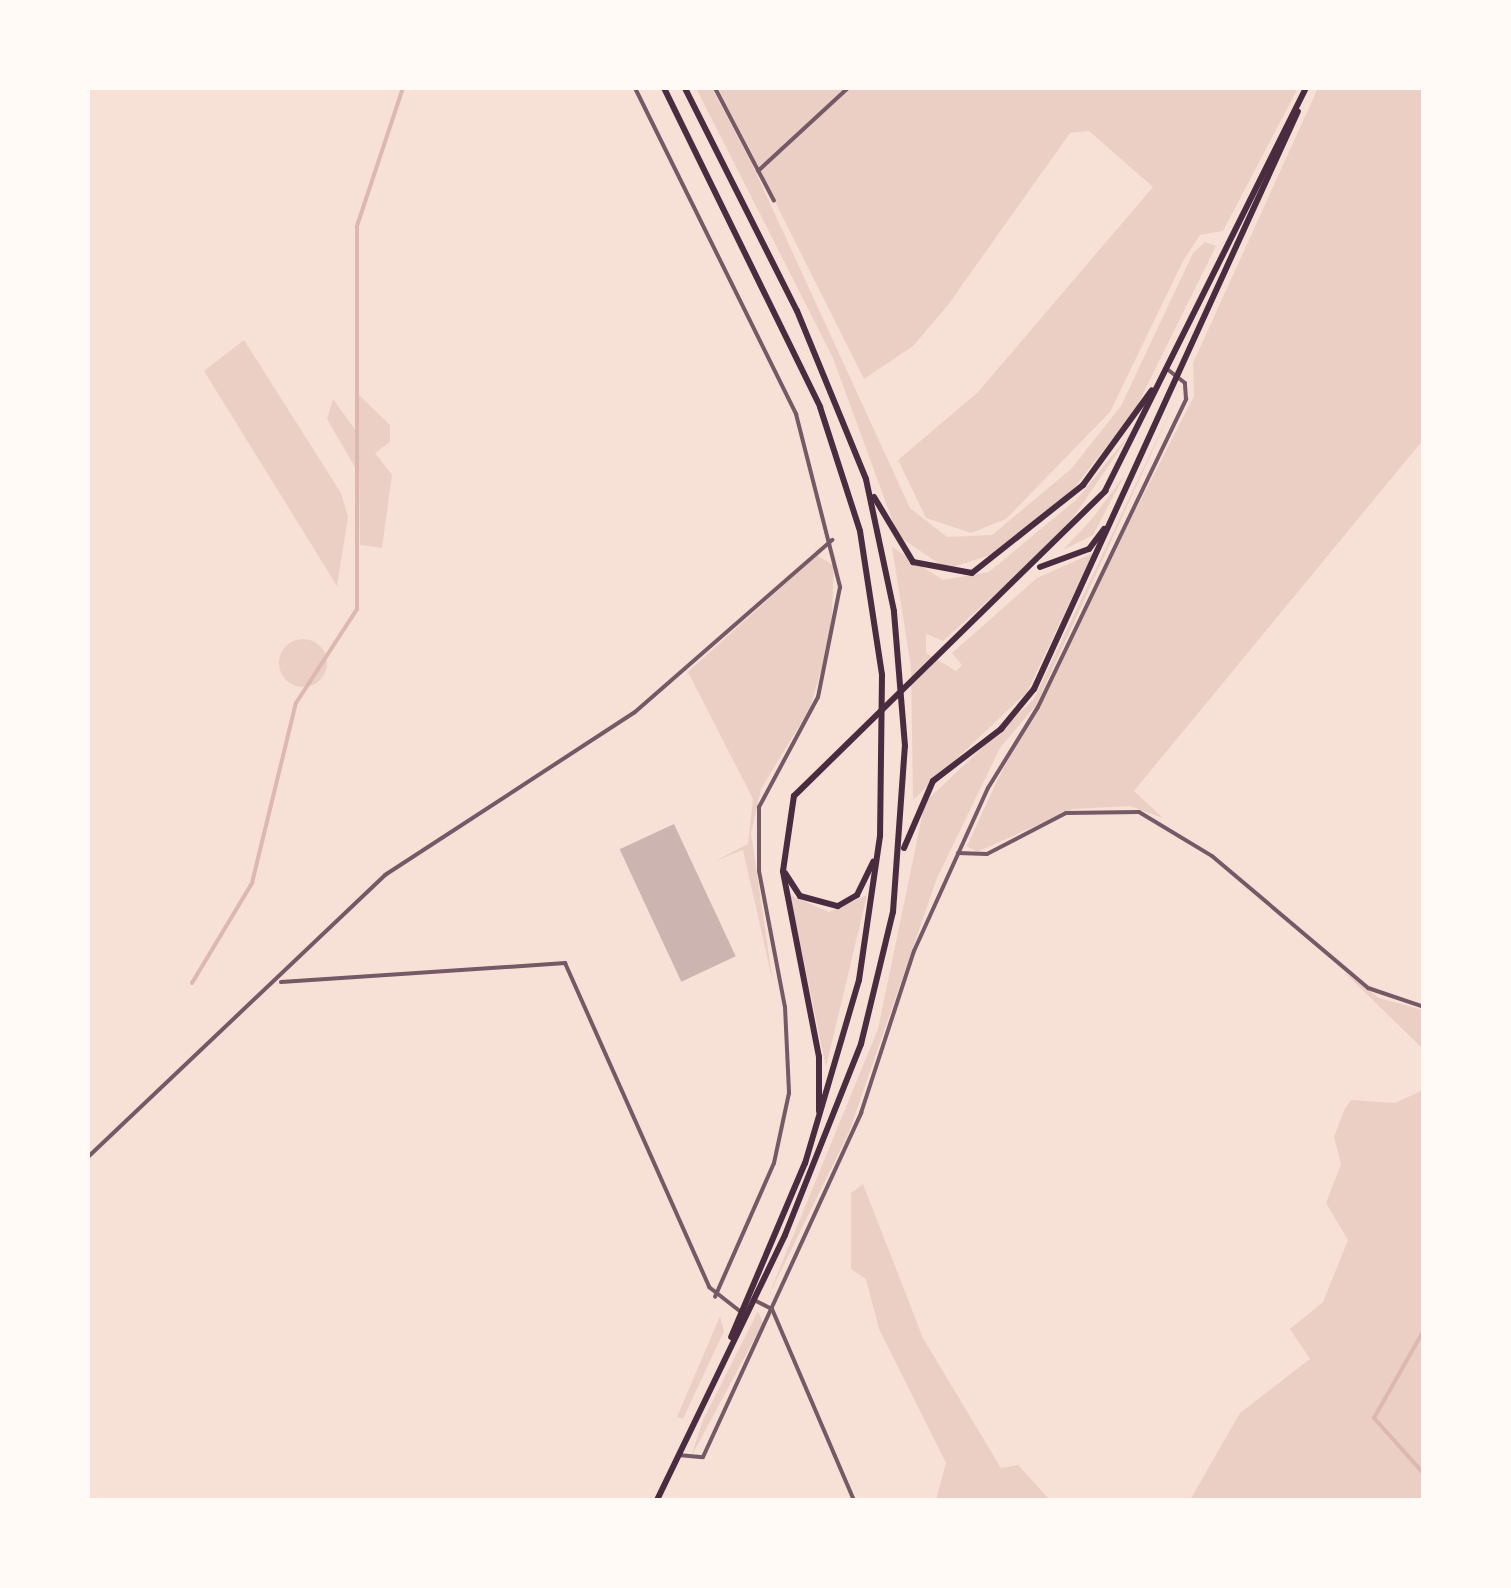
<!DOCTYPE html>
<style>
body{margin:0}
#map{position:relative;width:1511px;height:1588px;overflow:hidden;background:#f7e1d7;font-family:"PT Sans",sans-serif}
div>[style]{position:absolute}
.green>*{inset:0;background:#ebcfc5}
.round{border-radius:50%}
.stream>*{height:4px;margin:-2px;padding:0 2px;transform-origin:2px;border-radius:2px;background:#dcb8b0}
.building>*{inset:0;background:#ccb4b1;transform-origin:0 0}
.minor>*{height:4px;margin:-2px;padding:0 2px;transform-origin:2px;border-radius:2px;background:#755966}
.primary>*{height:6px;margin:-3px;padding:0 3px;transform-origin:3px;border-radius:3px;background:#4a2c40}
span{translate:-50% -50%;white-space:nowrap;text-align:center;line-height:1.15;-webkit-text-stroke:10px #fffaf5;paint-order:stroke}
.frame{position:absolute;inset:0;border:90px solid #fffaf5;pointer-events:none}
</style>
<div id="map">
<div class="green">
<i style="clip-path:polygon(696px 88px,712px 88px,751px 162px,910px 508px,947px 537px,992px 535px,1071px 469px,1121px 406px,1193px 253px,1205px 242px,1216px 246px,1135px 410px,1074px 488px,1006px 550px,947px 569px,898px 536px,833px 358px)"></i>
<i style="clip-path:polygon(718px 88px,1298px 88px,1223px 231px,1200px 235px,1183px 261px,1110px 412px,1006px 519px,971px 533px,926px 518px,898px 460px,978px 392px,1153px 187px,1089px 131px,1070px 133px,948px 305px,913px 346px,864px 379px)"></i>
<i style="clip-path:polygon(1318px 88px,1423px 88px,1423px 440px,1134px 791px,1163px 818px,1130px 806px,1073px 809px,977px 852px,967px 846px,996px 783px,1194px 396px,1193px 363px)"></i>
<i style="clip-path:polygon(244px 340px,341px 493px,348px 517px,337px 586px,204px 371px)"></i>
<i style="clip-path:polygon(1179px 393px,1036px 705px,1000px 748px,937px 878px,849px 1132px,768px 1297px,878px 1029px,925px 802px,1034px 699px)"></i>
<i style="clip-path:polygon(359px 395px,390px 425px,390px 442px,375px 453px,392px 475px,382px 548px,360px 545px,359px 474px,327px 419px,333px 399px,359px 435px)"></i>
<i style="clip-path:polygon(1133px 430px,1062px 534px,943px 641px,926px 634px,926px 653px,956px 671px,962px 665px,952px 653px,1037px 578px,1093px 553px,1027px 692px,913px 800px,911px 667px,892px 547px,943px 580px,989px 572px,1077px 499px)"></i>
<i style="clip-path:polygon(1124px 476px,1093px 535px,1063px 550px,1091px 520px)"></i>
<i style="clip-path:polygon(817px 555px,834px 566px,831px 635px,810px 708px,761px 789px,751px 833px,773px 983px,743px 850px,715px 861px,748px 844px,753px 799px,688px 672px)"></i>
<i class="round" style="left:279px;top:639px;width:48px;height:48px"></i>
<i style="clip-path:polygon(790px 895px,829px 912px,867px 895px,826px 1067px)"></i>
<i style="clip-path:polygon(1344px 972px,1379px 998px,1423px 1010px,1423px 1049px)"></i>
<i style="clip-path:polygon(1423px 1090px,1423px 1500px,1190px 1500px,1240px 1413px,1310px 1359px,1290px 1329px,1323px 1302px,1348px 1240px,1326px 1203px,1341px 1164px,1334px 1137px,1344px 1110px,1351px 1100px,1395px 1103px)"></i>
<i style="clip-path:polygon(863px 1184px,923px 1338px,1001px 1468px,1018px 1465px,1050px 1500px,936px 1500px,946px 1463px,879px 1329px,866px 1279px,851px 1269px,851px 1193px)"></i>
<i style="clip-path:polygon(758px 1311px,763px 1323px,691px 1457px,703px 1420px)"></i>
<i style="clip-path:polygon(720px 1316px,724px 1331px,683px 1419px,677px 1417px)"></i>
</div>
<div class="stream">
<i style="left:192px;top:983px;width:117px;rotate:-59deg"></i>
<i style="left:252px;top:883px;width:185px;rotate:-76.3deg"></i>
<i style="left:296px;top:703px;width:112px;rotate:-57deg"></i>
<i style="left:357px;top:609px;width:383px;rotate:-90deg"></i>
<i style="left:357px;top:226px;width:145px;rotate:-71.6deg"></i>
<i style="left:1424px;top:1113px;width:92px;rotate:90deg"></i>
<i style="left:1424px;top:1330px;width:101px;rotate:119.6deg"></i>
<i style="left:1374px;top:1418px;width:75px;rotate:48.2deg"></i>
</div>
<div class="building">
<i style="left:674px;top:824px;width:146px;height:60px;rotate:65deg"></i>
</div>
<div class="minor">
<i style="left:635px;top:88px;width:364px;rotate:63.7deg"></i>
<i style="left:796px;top:414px;width:179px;rotate:75.7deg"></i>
<i style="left:840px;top:587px;width:112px;rotate:101.3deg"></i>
<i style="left:818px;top:697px;width:125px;rotate:118.2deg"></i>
<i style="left:759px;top:807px;width:64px;rotate:90deg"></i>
<i style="left:759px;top:871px;width:138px;rotate:79.2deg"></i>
<i style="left:785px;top:1007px;width:86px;rotate:87.3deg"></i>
<i style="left:789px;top:1093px;width:72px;rotate:102.1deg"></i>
<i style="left:774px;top:1163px;width:146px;rotate:113.8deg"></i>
<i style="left:715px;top:88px;width:127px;rotate:62.4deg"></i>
<i style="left:758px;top:171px;width:122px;rotate:-42.7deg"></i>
<i style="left:958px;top:853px;width:29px;rotate:2deg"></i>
<i style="left:987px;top:854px;width:89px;rotate:-27.4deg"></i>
<i style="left:1066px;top:813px;width:73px;rotate:-0.8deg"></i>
<i style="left:1139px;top:812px;width:85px;rotate:31.1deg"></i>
<i style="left:1212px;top:856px;width:204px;rotate:40.2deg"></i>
<i style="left:1368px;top:988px;width:59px;rotate:18.7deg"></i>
<i style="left:281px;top:982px;width:285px;rotate:-3.8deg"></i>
<i style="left:565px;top:963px;width:355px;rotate:66deg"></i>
<i style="left:709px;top:1287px;width:41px;rotate:38deg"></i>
<i style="left:88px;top:1157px;width:410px;rotate:-43.5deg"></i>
<i style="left:385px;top:875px;width:298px;rotate:-33.1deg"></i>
<i style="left:635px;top:712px;width:262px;rotate:-41.1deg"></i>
<i style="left:754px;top:1300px;width:20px;rotate:27deg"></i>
<i style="left:772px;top:1309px;width:208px;rotate:66.8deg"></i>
<i style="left:678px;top:1455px;width:25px;rotate:5deg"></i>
<i style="left:703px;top:1457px;width:379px;rotate:-65.3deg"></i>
<i style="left:861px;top:1113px;width:170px;rotate:-71.9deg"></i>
<i style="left:914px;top:951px;width:179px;rotate:-65.6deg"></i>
<i style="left:988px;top:788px;width:95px;rotate:-58.3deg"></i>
<i style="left:1038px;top:707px;width:342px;rotate:-64.3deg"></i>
<i style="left:1186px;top:399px;width:16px;rotate:-94deg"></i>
<i style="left:1185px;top:383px;width:24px;rotate:-142deg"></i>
</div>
<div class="primary">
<i style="left:664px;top:88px;width:355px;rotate:63.9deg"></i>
<i style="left:820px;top:407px;width:130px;rotate:72.1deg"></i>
<i style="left:860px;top:531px;width:146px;rotate:81.3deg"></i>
<i style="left:882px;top:675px;width:161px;rotate:90.7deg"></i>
<i style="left:880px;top:836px;width:146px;rotate:98.3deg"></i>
<i style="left:859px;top:980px;width:191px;rotate:106.4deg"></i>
<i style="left:805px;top:1163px;width:189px;rotate:113deg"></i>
<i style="left:874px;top:497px;width:76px;rotate:59deg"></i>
<i style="left:913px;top:562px;width:60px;rotate:10.6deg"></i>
<i style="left:972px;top:573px;width:142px;rotate:-38.4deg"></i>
<i style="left:1083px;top:485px;width:117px;rotate:-54deg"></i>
<i style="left:1040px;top:567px;width:52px;rotate:-20.2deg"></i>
<i style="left:1089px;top:549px;width:25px;rotate:-53deg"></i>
<i style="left:904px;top:848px;width:73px;rotate:-66.6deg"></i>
<i style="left:933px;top:781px;width:86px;rotate:-37.4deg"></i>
<i style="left:1001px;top:729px;width:52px;rotate:-50.5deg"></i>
<i style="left:1034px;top:689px;width:635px;rotate:-65.45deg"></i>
<i style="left:785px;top:873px;width:27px;rotate:57deg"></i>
<i style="left:800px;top:896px;width:39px;rotate:15deg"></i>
<i style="left:838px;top:906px;width:22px;rotate:-30deg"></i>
<i style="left:857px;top:895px;width:37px;rotate:-64deg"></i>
<i style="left:819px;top:1111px;width:54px;rotate:-90deg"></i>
<i style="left:819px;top:1057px;width:189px;rotate:-101deg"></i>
<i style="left:783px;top:871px;width:76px;rotate:-81.7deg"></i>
<i style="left:794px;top:796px;width:436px;rotate:-44.4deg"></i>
<i style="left:1105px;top:491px;width:450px;rotate:-63.5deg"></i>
<i style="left:657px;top:1500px;width:294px;rotate:-64.2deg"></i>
<i style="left:785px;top:1235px;width:206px;rotate:-68.3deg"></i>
<i style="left:861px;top:1044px;width:136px;rotate:-76.4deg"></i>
<i style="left:893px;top:912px;width:166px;rotate:-85.9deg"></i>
<i style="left:905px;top:746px;width:135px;rotate:-94.7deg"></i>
<i style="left:894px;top:611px;width:135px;rotate:-102deg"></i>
<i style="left:866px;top:479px;width:182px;rotate:-112.3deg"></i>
<i style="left:797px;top:311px;width:250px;rotate:-116.7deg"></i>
</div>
<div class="frame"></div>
</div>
